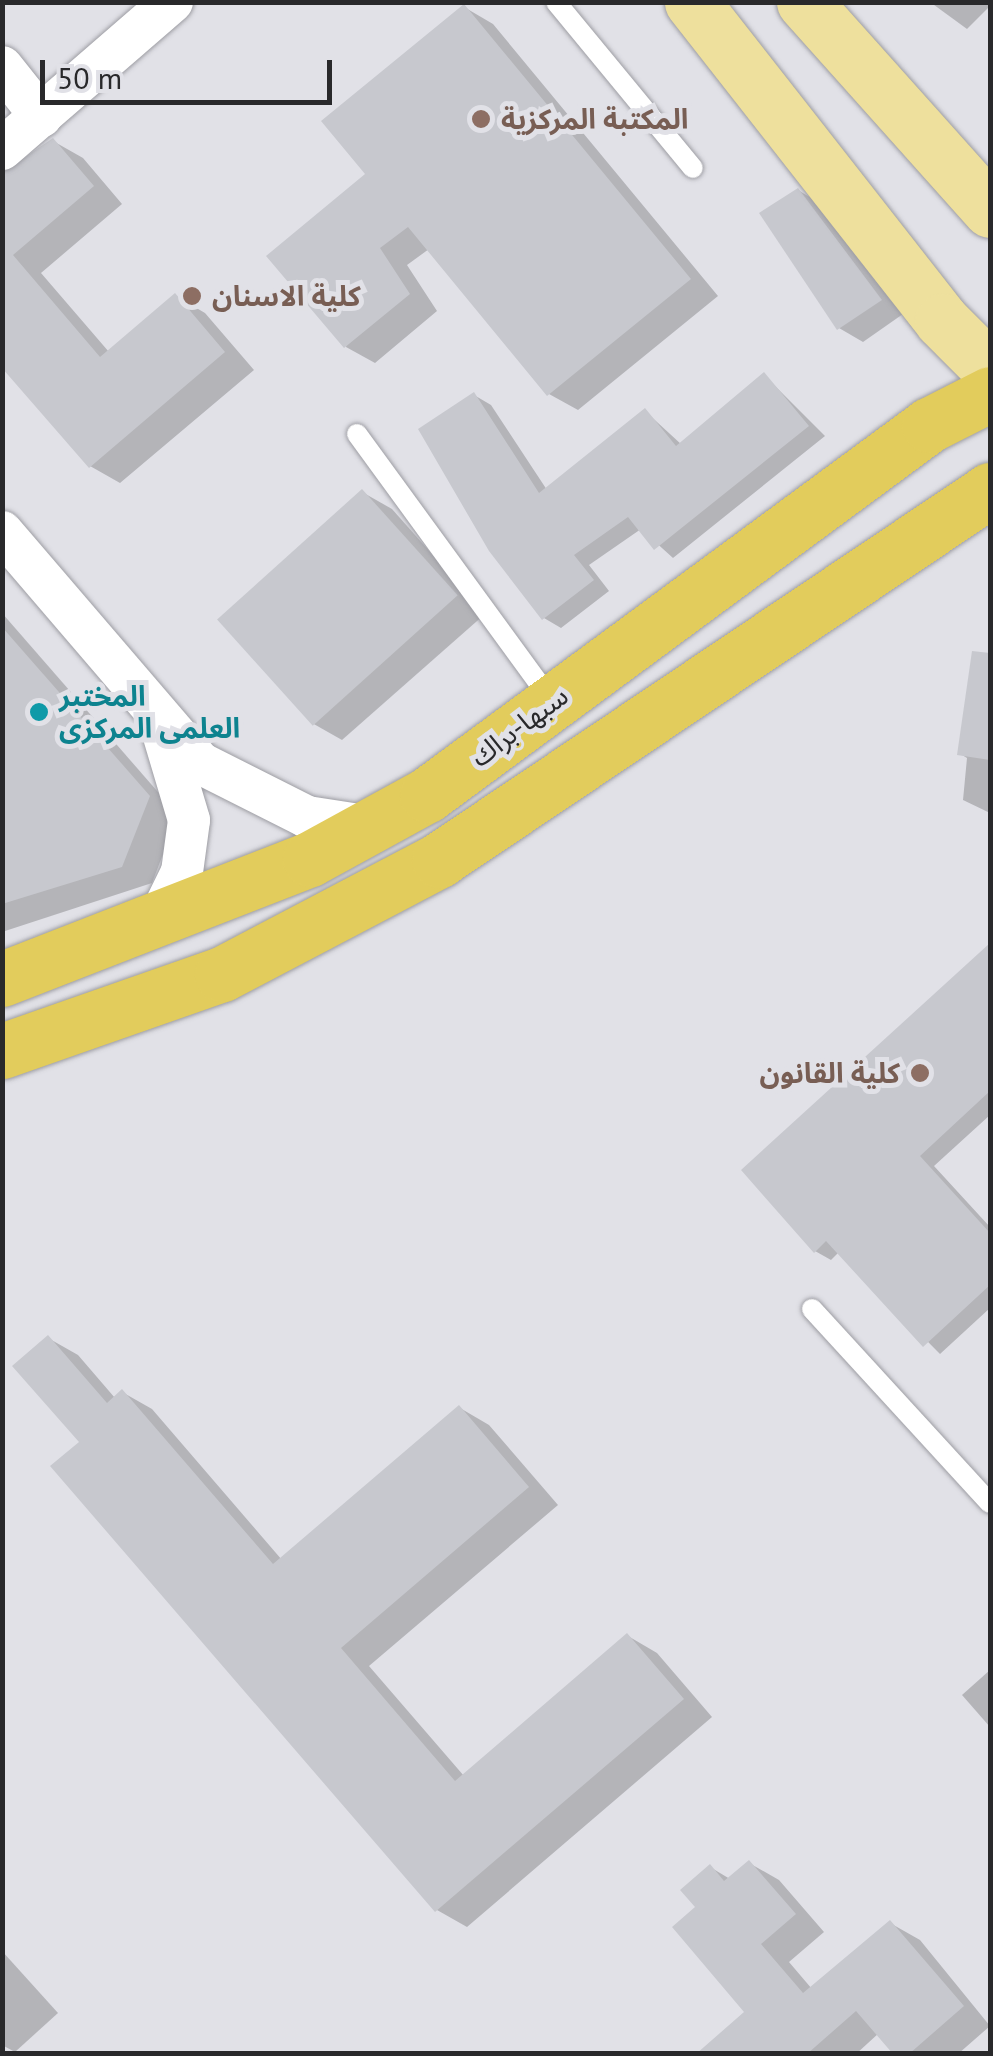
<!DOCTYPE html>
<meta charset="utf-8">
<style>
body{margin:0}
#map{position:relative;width:993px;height:2056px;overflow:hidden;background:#e1e1e7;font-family:"PT Sans","Noto Sans Arabic",sans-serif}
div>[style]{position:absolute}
.shadow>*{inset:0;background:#0003}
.building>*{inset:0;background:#c7c8ce;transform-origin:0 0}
.roads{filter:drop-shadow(0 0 2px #9d9da3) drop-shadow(0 0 2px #9d9da3)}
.lane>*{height:20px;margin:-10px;padding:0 10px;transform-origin:10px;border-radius:10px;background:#fff}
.street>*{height:42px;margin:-21px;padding:0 21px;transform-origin:21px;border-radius:21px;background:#fff}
.primary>*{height:55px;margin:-27.5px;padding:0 27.5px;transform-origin:27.5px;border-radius:27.5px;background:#eee09d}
.highway>*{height:55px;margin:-27.5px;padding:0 27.5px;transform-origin:27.5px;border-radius:27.5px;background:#e2cc5c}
.dots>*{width:28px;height:28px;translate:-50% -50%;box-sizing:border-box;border:5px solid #e1e1e7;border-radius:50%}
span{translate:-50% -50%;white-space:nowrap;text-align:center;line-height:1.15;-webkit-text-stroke:10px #e1e1e7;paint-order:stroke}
.education-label{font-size:28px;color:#785e54;font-weight:700}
.left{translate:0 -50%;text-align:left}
.right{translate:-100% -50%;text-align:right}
.culture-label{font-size:28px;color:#0d838f;font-weight:700}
.street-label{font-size:28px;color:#29292b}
.frame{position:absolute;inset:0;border:5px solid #29292b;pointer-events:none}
.scale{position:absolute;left:40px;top:60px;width:292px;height:45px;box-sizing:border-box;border:5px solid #29292b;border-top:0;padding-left:12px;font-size:30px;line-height:35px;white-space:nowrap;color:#29292b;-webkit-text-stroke:8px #e1e1e7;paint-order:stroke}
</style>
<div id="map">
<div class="shadow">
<i style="clip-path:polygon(930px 2px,990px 2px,990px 6px,967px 29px)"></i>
<i style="clip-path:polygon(464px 7px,493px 24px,718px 296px,578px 410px,549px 394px,429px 249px,407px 265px,437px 311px,375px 363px,346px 347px,368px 174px)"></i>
<i style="clip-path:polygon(53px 141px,83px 158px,122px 204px,41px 273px,109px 352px,176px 296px,205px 313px,254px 370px,120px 483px,90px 466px,2px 364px,2px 181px)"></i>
<i style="clip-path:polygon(798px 190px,821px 204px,903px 314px,863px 342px,839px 328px)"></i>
<i style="clip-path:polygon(764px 375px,825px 436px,673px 558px,641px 529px,589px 565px,609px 591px,561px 628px,544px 618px,474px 395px,491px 405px,547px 490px,645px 411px,682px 445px)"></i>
<i style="clip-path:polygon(362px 492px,392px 509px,485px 614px,342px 740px,312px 723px)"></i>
<i style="clip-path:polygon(2px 613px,178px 815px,152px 883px,2px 932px)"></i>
<i style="clip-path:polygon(974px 654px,990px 656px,990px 813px,963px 800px,967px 758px,959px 753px)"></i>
<i style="clip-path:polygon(990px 946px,990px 1115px,934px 1166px,990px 1227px,990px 1308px,940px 1354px,839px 1252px,831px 1260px,815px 1251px,744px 1170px)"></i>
<i style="clip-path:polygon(48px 1338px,78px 1355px,115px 1398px,122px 1392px,152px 1409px,282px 1560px,460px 1408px,489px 1425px,558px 1505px,369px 1666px,464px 1776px,628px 1636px,657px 1653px,712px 1717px,467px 1927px,437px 1910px,82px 1443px)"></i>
<i style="clip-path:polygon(990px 1670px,990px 1727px,962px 1695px)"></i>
<i style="clip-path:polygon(749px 1863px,779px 1880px,824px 1932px,789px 1962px,812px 1989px,890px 1923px,920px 1940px,990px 2026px,958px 2054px,896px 2054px,879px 2033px,856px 2054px,700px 2054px,748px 2013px,698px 1907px,710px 1867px,730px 1879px)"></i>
<i style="clip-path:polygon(2px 1951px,58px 2013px,15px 2052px,2px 2045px)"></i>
</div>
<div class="building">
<i style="clip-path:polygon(464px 4px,691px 279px,547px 396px,408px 227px,380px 248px,410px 294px,344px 348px,266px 256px,365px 174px,321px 121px)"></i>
<i style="clip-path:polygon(53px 138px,94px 186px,13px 255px,100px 357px,175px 293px,225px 352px,89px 468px,2px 368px,2px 173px)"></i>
<i style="clip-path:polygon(798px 188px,882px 300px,837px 330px,759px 213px)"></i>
<i style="clip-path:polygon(764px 372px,809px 426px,654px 550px,628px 517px,574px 555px,594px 580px,542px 620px,489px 551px,418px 429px,474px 392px,539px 493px,645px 408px,676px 446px)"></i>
<i style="left:362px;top:489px;width:143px;height:195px;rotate:48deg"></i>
<i style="clip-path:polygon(2px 627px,150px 796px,122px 867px,2px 904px)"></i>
<i style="clip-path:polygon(972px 651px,990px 653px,990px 760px,957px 755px)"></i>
<i style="clip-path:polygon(990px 943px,990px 1091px,920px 1156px,990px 1233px,990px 1285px,923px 1347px,826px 1241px,814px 1253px,741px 1170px)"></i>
<i style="clip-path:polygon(48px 1335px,107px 1403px,122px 1389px,273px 1564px,459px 1405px,529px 1487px,341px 1648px,455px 1781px,627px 1633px,684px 1699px,435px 1912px,50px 1466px,79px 1442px,12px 1366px)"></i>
<i style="clip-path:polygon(749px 1860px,796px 1914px,761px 1944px,803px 1993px,890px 1920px,964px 2006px,909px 2054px,893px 2054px,856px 2011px,807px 2054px,696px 2054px,744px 2012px,672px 1927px,695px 1907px,680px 1890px,710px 1864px,724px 1881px)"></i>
</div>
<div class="roads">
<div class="lane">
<i style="left:556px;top:2px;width:215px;rotate:50.5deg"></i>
<i style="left:357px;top:434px;width:329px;rotate:53.9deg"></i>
<i style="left:812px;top:1309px;width:263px;rotate:47.5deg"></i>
</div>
<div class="street">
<i style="left:2px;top:67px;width:63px;rotate:51.5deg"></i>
<i style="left:2px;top:149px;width:225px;rotate:-40.9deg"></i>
<i style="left:2px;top:532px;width:304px;rotate:49.4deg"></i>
<i style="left:200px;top:763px;width:120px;rotate:26.8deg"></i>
<i style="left:307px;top:817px;width:59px;rotate:8.8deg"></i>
<i style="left:159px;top:919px;width:52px;rotate:-63.9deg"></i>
<i style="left:182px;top:872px;width:52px;rotate:-82.3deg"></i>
<i style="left:189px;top:820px;width:88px;rotate:-106.6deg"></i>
</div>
<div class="primary">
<i style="left:692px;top:2px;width:405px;rotate:51.9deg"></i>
<i style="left:942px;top:321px;width:68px;rotate:45deg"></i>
<i style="left:804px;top:2px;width:279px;rotate:48.2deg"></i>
</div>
<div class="highway">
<i style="left:2px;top:979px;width:331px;rotate:-21.3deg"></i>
<i style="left:310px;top:859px;width:133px;rotate:-28.7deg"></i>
<i style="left:427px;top:795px;width:624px;rotate:-36.39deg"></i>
<i style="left:929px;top:425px;width:68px;rotate:-26.9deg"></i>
<i style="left:2px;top:1051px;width:233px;rotate:-19.3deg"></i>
<i style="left:222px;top:974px;width:245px;rotate:-27.7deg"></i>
<i style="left:439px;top:860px;width:664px;rotate:-33.88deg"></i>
</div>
</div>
<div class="dots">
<i style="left:481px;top:119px;background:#8d6e63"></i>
<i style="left:192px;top:296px;background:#8d6e63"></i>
<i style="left:39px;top:712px;background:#0f9aa8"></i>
<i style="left:920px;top:1073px;background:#8d6e63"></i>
</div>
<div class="education-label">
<span class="left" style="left:501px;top:119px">المكتبة المركزية</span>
<span class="left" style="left:212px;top:296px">كلية الاسنان</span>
<span class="right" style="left:900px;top:1073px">كلية القانون</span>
</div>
<div class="culture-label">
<span class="left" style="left:59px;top:712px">المختبر<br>العلمى المركزى</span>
</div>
<div class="street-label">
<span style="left:519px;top:726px;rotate:-37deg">سبها-براك</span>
</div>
<div class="frame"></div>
<div class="scale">50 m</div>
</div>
